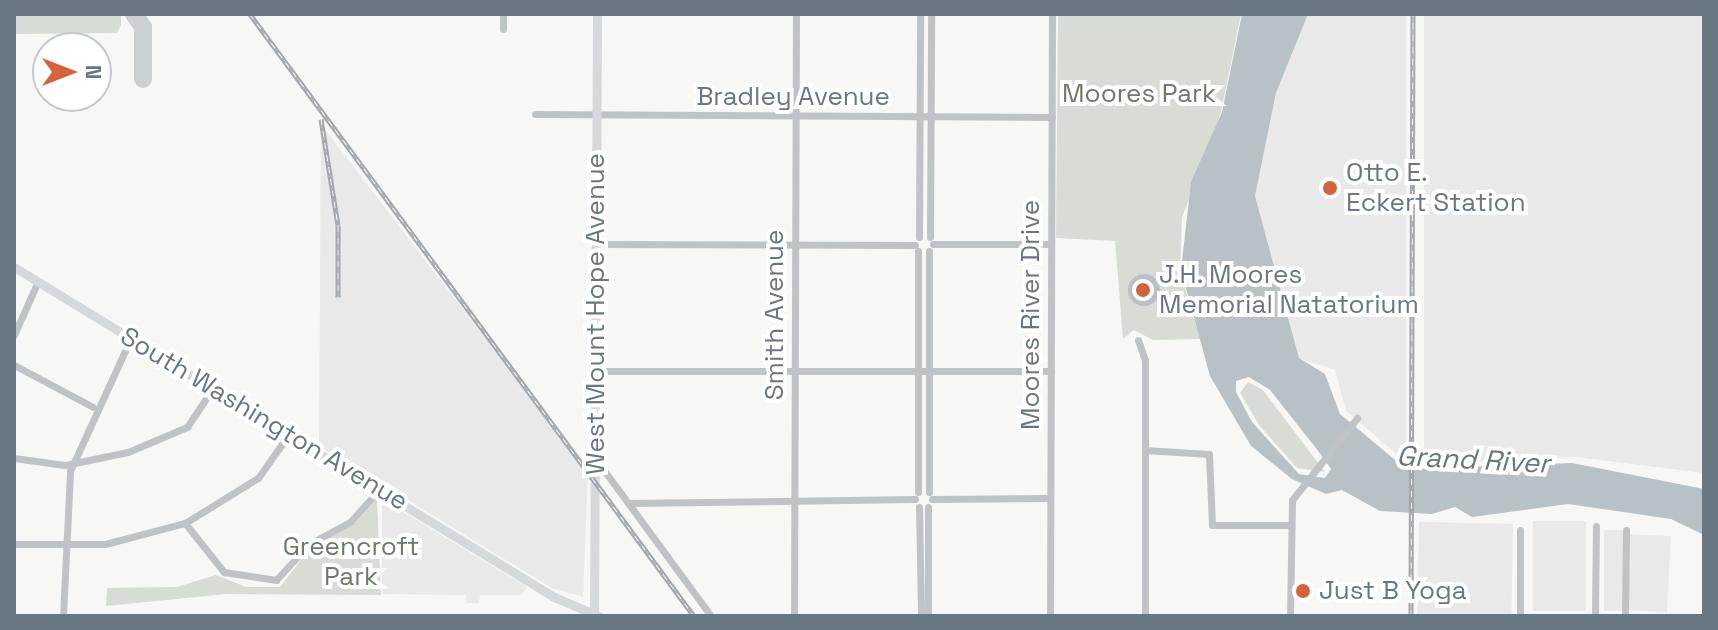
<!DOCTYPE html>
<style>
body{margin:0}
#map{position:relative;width:1718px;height:630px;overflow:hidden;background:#f7f8f5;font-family:"Space Grotesk",sans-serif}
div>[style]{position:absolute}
.built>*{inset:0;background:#e8e9e8;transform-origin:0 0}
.green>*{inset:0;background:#d7dcd5}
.water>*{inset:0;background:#b8c2c6}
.round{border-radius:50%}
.taxiway>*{height:18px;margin:-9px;padding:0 9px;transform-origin:9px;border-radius:9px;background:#ccd0d0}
.street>*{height:7px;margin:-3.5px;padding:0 3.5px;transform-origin:3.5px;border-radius:3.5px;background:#bfc3c6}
.secondary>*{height:9px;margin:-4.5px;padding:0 4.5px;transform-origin:4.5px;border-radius:4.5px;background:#d5d9dc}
.rail>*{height:5px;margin-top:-2.5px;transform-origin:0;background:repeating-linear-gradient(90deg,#fff 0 6px,#a1a7ac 0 12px);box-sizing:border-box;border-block:2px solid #a1a7ac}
.dots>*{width:22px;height:22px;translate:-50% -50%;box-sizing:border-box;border:4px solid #fff;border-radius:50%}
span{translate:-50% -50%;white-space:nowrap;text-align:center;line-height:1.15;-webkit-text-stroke:8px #fff;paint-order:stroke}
.park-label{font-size:26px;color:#6b7b67}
.street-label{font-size:26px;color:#697783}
.poi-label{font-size:26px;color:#697783}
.left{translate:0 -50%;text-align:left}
.water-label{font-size:28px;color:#65777f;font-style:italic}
.frame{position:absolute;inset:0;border:16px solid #697783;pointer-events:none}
.north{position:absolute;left:32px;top:32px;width:80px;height:80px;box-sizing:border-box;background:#fff;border:2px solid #c3c9cd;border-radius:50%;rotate:90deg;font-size:22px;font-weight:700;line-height:32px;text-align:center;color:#697783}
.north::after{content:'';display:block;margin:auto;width:28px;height:36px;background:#d56238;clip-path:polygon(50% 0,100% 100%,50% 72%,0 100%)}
</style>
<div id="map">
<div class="built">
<i style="clip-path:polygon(1308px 14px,1406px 14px,1406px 462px,1346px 411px,1335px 370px,1299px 358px,1255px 196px,1276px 93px)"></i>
<i style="clip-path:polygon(1424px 14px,1704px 14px,1704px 473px,1576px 457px,1424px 464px)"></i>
<i style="clip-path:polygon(321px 124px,588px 473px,583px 597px,552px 588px,319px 446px)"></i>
<i style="clip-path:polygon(382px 499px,527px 587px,522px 595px,480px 595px,479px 603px,467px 603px,466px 595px,382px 594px)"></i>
<i style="left:1533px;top:521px;width:53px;height:90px"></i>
<i style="left:1419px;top:522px;width:94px;height:92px;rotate:1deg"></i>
<i style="left:1604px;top:530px;width:19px;height:81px"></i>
<i style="left:1628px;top:534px;width:43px;height:76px;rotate:3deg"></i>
</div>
<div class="green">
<i style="clip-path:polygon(14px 14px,121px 14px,121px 25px,117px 33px,14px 34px)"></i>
<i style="clip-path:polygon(1058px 14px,1241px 14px,1221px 112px,1182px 218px,1180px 270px,1200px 339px,1153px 340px,1134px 330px,1123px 339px,1115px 241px,1056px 238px)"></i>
<i style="clip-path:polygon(1248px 382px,1263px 390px,1325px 472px,1297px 468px,1259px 425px,1240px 393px)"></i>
<i style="clip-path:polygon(377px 499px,381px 595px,226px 594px,106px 606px,107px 588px,177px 587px,216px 575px,246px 587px,280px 587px,311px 547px,354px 524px)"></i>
</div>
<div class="water">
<i style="clip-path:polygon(evenodd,1242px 14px,1308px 14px,1276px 93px,1255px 196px,1299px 358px,1325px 374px,1340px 414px,1406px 469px,1572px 463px,1704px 489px,1704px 535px,1671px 519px,1568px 504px,1472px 517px,1455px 507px,1432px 514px,1380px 511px,1342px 490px,1326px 494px,1292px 479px,1251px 446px,1210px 376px,1181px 270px,1191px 182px,1222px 112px,1242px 14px,1249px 377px,1270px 390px,1319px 452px,1331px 469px,1325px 478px,1299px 474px,1252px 422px,1236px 392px,1236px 381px,1249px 377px)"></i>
<i class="round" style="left:1128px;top:274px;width:32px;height:32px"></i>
</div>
<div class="taxiway">
<i style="left:134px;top:14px;width:16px;rotate:55deg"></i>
<i style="left:143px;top:27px;width:52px;rotate:90deg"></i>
</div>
<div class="street">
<i style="left:503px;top:29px;width:15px;rotate:-90deg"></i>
<i style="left:535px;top:114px;width:517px;rotate:0.33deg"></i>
<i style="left:919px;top:237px;width:223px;rotate:-89.7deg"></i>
<i style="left:930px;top:237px;width:223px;rotate:-89.7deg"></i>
<i style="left:596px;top:244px;width:319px;rotate:0.2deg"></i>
<i style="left:933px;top:244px;width:118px"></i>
<i style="left:14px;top:335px;width:59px;rotate:-66deg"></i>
<i style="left:1138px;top:340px;width:21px;rotate:71deg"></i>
<i style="left:1145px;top:360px;width:256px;rotate:90deg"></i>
<i style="left:14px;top:365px;width:89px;rotate:28deg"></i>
<i style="left:595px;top:371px;width:456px"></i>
<i style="left:1145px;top:450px;width:64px;rotate:3.6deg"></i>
<i style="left:1209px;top:454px;width:71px;rotate:87.6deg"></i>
<i style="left:1212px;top:525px;width:78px"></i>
<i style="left:14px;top:458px;width:51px;rotate:7.8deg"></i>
<i style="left:65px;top:465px;width:64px;rotate:-11.7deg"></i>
<i style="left:128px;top:452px;width:64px;rotate:-23deg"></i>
<i style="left:187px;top:427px;width:47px;rotate:-56.3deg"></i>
<i style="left:595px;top:458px;width:196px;rotate:53.7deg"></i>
<i style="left:918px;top:492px;width:241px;rotate:-90deg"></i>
<i style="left:929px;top:492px;width:241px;rotate:-90deg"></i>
<i style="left:932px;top:499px;width:118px;rotate:-0.5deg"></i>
<i style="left:630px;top:503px;width:285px;rotate:-0.8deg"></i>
<i style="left:919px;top:507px;width:109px;rotate:88.9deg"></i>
<i style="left:185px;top:523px;width:63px;rotate:51.5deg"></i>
<i style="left:224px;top:572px;width:53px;rotate:8.7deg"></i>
<i style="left:276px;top:580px;width:49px;rotate:-47.5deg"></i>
<i style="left:309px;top:544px;width:47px;rotate:-28.2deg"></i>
<i style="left:350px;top:522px;width:43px;rotate:-47.8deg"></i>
<i style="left:14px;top:544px;width:91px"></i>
<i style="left:105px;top:544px;width:83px;rotate:-14.7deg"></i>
<i style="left:185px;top:523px;width:86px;rotate:-31.7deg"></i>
<i style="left:258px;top:478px;width:54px;rotate:-54.8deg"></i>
<i style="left:63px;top:616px;width:145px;rotate:-87.2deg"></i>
<i style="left:70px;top:471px;width:146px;rotate:-65.4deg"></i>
<i style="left:794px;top:616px;width:602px;rotate:-89.81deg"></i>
<i style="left:928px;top:616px;width:109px;rotate:-90deg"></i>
<i style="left:1050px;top:616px;width:602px;rotate:-89.81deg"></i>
<i style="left:1290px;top:616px;width:116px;rotate:-89deg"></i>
<i style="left:1292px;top:500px;width:105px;rotate:-51.6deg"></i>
<i style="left:1520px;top:616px;width:86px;rotate:-90deg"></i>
<i style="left:1595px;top:616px;width:90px;rotate:-89.4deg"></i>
<i style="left:1625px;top:616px;width:86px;rotate:-89.3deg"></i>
</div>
<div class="secondary">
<i style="left:14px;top:267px;width:633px;rotate:31.43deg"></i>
<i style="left:554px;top:597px;width:49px;rotate:22.9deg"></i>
<i style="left:594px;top:616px;width:602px;rotate:-89.71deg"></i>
</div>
<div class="rail">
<i style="left:250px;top:14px;width:748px;rotate:53.59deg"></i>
<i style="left:321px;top:119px;width:107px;rotate:80.9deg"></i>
<i style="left:338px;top:225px;width:72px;rotate:90deg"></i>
<i style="left:1411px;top:616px;width:602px;rotate:-89.81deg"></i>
</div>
<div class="dots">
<i style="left:1330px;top:188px;background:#d56238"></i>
<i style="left:1143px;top:290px;background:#d56238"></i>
<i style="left:1303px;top:591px;background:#d56238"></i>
</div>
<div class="park-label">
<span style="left:1139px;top:94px">Moores Park</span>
<span style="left:351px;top:562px">Greencroft<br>Park</span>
</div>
<div class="street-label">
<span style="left:793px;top:97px">Bradley Avenue</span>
<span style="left:596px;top:314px;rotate:-90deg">West Mount Hope Avenue</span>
<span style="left:775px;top:315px;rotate:-90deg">Smith Avenue</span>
<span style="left:1031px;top:315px;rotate:-90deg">Moores River Drive</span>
<span style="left:264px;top:419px;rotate:31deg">South Washington Avenue</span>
</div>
<div class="poi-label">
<span class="left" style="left:1346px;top:188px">Otto E.<br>Eckert Station</span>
<span class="left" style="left:1159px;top:290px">J.H. Moores<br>Memorial Natatorium</span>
<span class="left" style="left:1319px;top:591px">Just B Yoga</span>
</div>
<div class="water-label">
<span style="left:1473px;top:459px;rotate:3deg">Grand River</span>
</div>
<div class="frame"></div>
<div class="north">N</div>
</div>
